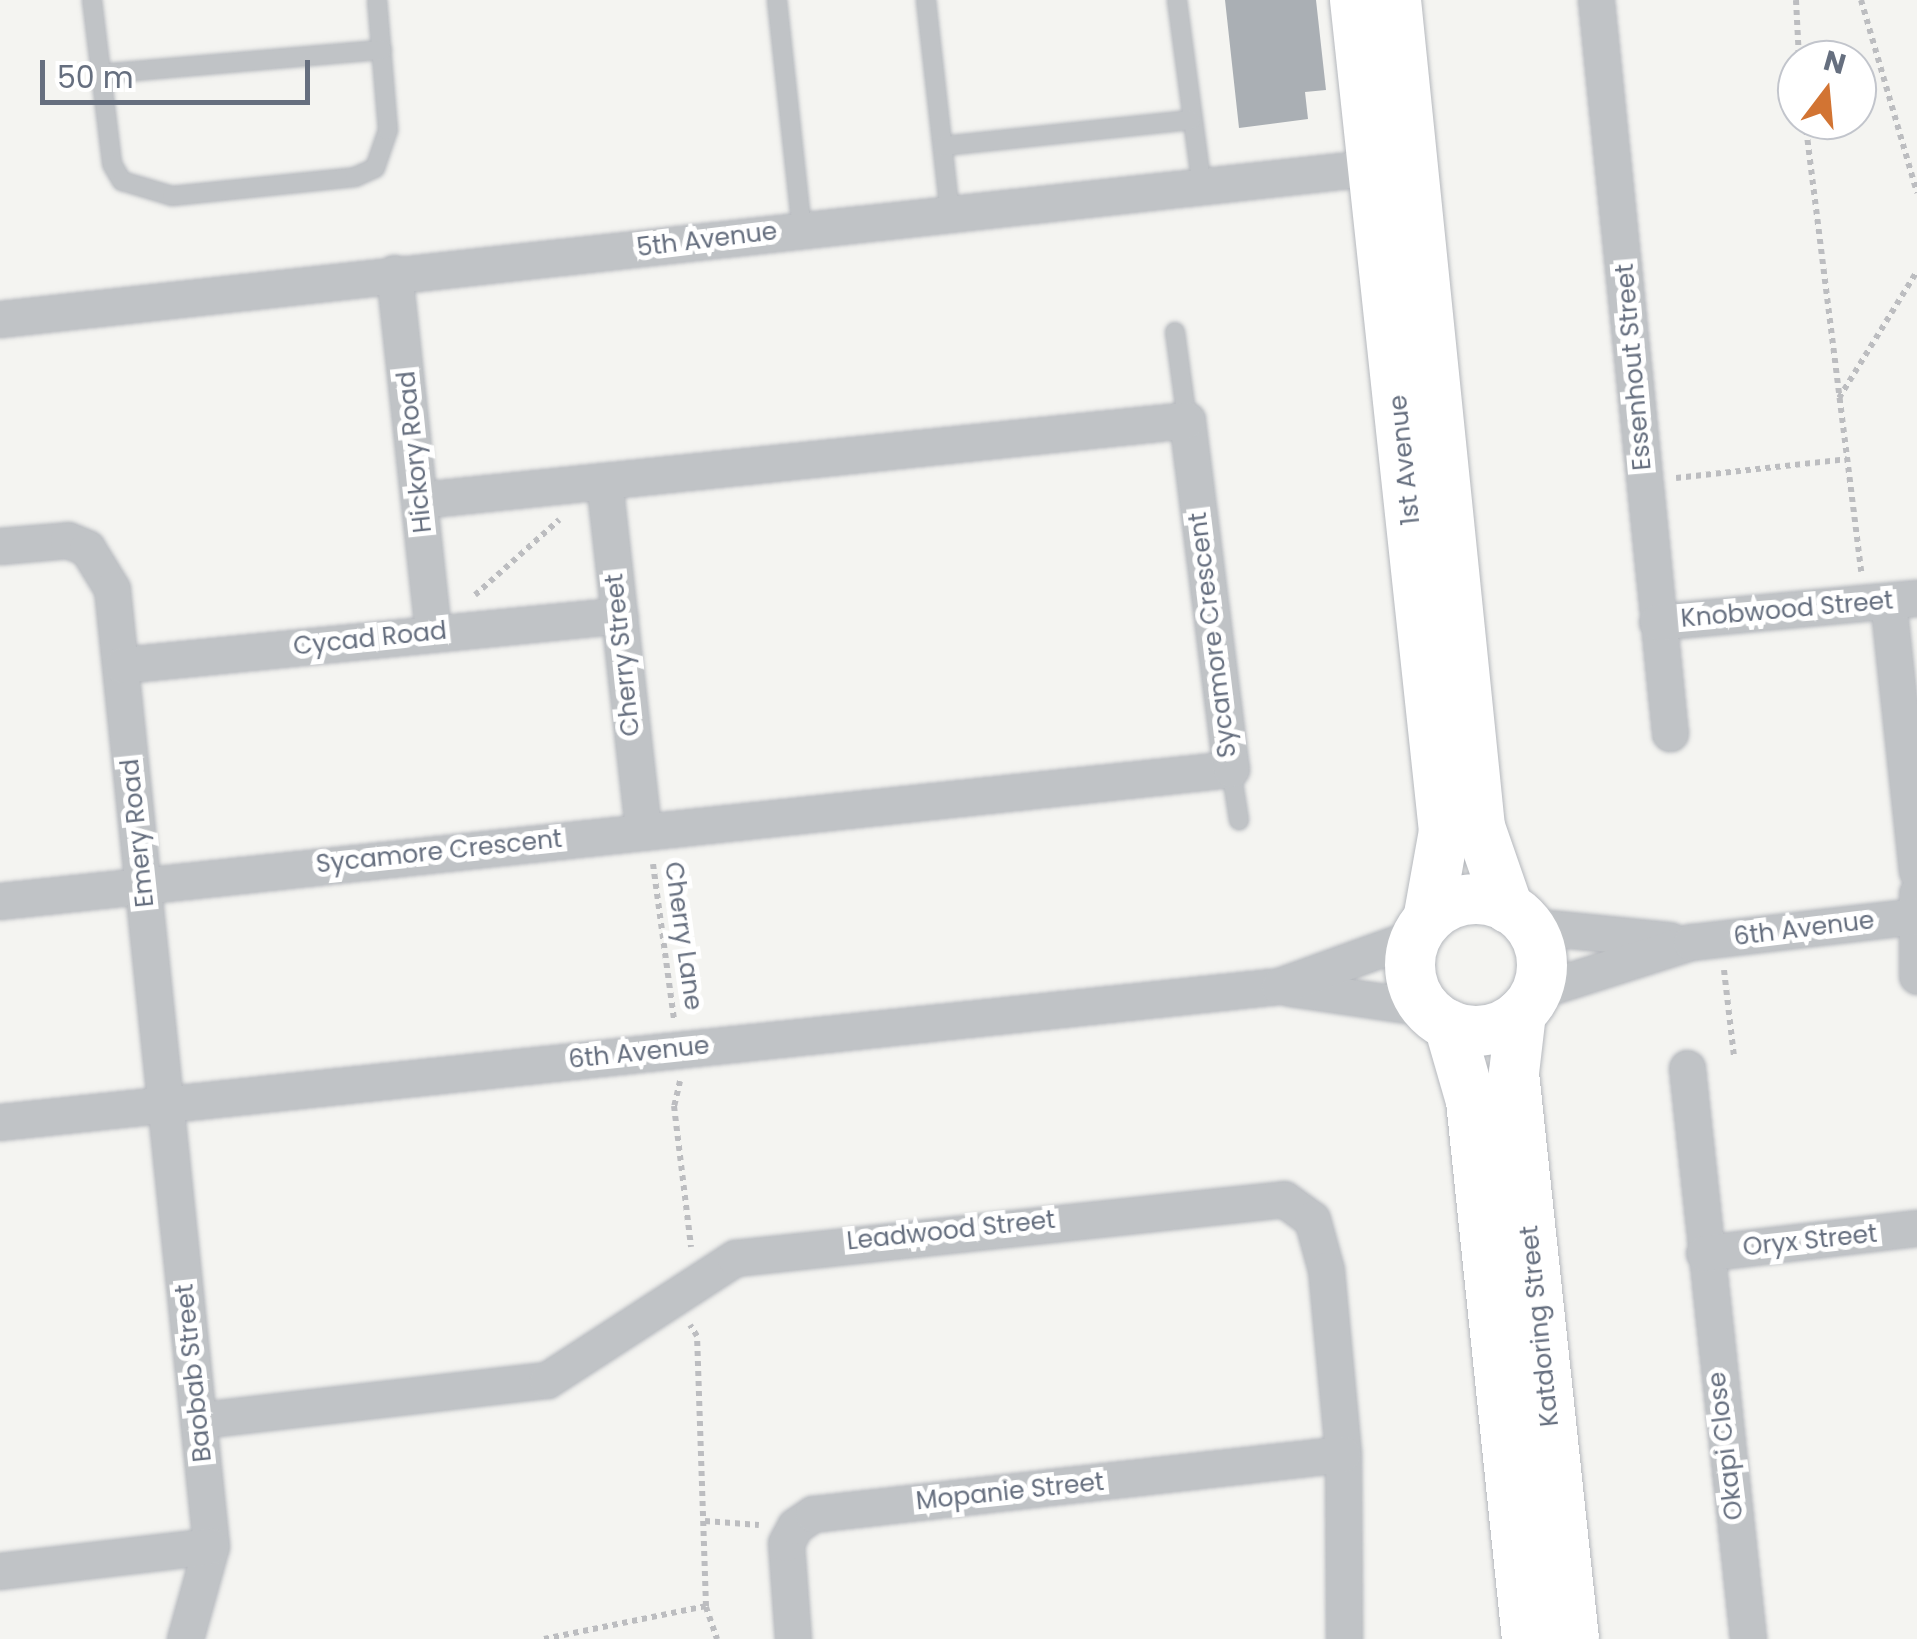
<!DOCTYPE html>
<style>
body{margin:0}
#map{position:relative;width:1917px;height:1639px;overflow:hidden;background:#f4f4f1;font-family:Poppins,sans-serif}
div>[style]{position:absolute}
.building>*{inset:0;background:#aaafb4}
.path>*{height:6px;margin-top:-3px;transform-origin:0;background:repeating-linear-gradient(90deg,#bcbdc0 0 5px,transparent 0 10px)}
.roads{filter:drop-shadow(0 0 2px #b5b8bd) drop-shadow(0 0 2px #b5b8bd)}
.lane>*{height:18px;margin:-9px;padding:0 9px;transform-origin:9px;border-radius:9px;background:#c0c3c6}
.street>*{height:35px;margin:-17.5px;padding:0 17.5px;transform-origin:17.5px;border-radius:17.5px;background:#c0c3c6}
.secondary>*{height:50px;margin:-25px;padding:0 25px;transform-origin:25px;border-radius:25px;background:#fff}
.secondary>.ring{margin:-25px;padding:0;box-sizing:content-box;background:none;border:50px solid #fff;border-radius:50%}
span{translate:-50% -50%;white-space:nowrap;text-align:center;line-height:1.15;-webkit-text-stroke:10px #fff;paint-order:stroke}
.street-label{font-size:25px;color:#666f7f}
.north{position:absolute;left:1777px;top:40px;width:100px;height:100px;box-sizing:border-box;background:#fff;border:2px solid #c2c5cc;border-radius:50%;rotate:16deg;font-size:28px;font-weight:700;line-height:40px;text-align:center;color:#666f7f}
.north::after{content:'';display:block;margin:auto;width:35px;height:45px;background:#d27433;clip-path:polygon(50% 0,100% 100%,50% 72%,0 100%)}
.scale{position:absolute;left:40px;top:60px;width:270px;height:45px;box-sizing:border-box;border:5px solid #666f7f;border-top:0;padding-left:12px;font-size:30px;line-height:35px;white-space:nowrap;color:#666f7f;-webkit-text-stroke:8px #fff;paint-order:stroke}
</style>
<div id="map">
<div class="building">
<i style="clip-path:polygon(1225px 0,1316px 0,1326px 90px,1305px 92px,1308px 119px,1239px 128px)"></i>
</div>
<div class="path">
<i style="left:1796px;top:0;width:60px;rotate:87.1deg"></i>
<i style="left:1861px;top:0;width:201px;rotate:73.8deg"></i>
<i style="left:1805px;top:120px;width:455px;rotate:82.9deg"></i>
<i style="left:1839px;top:398px;width:149px;rotate:-58.4deg"></i>
<i style="left:1676px;top:478px;width:172px;rotate:-6.3deg"></i>
<i style="left:475px;top:595px;width:113px;rotate:-41.8deg"></i>
<i style="left:653px;top:864px;width:157px;rotate:82.3deg"></i>
<i style="left:1724px;top:970px;width:88px;rotate:83.4deg"></i>
<i style="left:680px;top:1081px;width:26px;rotate:103deg"></i>
<i style="left:674px;top:1106px;width:142px;rotate:83.1deg"></i>
<i style="left:705px;top:1521px;width:54px;rotate:4.2deg"></i>
<i style="left:706px;top:1607px;width:34px;rotate:71deg"></i>
<i style="left:544px;top:1639px;width:165px;rotate:-11.5deg"></i>
<i style="left:706px;top:1606px;width:270px;rotate:-91.9deg"></i>
<i style="left:697px;top:1336px;width:13px;rotate:-122deg"></i>
</div>
<div class="roads">
<div class="lane">
<i style="left:92px;top:0;width:165px;rotate:83deg"></i>
<i style="left:112px;top:164px;width:20px;rotate:60deg"></i>
<i style="left:122px;top:181px;width:52px;rotate:16.7deg"></i>
<i style="left:172px;top:196px;width:184px;rotate:-5.9deg"></i>
<i style="left:355px;top:177px;width:22px;rotate:-24deg"></i>
<i style="left:375px;top:168px;width:40px;rotate:-71.1deg"></i>
<i style="left:388px;top:130px;width:130px;rotate:-94.8deg"></i>
<i style="left:777px;top:0;width:230px;rotate:83.8deg"></i>
<i style="left:926px;top:0;width:214px;rotate:83.6deg"></i>
<i style="left:1177px;top:0;width:190px;rotate:82.4deg"></i>
<i style="left:100px;top:74px;width:283px;rotate:-4.9deg"></i>
<i style="left:943px;top:146px;width:249px;rotate:-6deg"></i>
<i style="left:1175px;top:332px;width:89px;rotate:82.2deg"></i>
<i style="left:1231px;top:769px;width:52px;rotate:81.1deg"></i>
</div>
<div class="street">
<i style="left:1596px;top:0;width:737px;rotate:84.24deg"></i>
<i style="left:394px;top:273px;width:361px;rotate:83.8deg"></i>
<i style="left:0;top:319px;width:1403px;rotate:-6.3deg"></i>
<i style="left:604px;top:481px;width:350px;rotate:83.6deg"></i>
<i style="left:0;top:546px;width:68px;rotate:-5deg"></i>
<i style="left:68px;top:540px;width:21px;rotate:23deg"></i>
<i style="left:87px;top:548px;width:48px;rotate:58.6deg"></i>
<i style="left:112px;top:589px;width:962px;rotate:84.09deg"></i>
<i style="left:211px;top:1546px;width:97px;rotate:105.6deg"></i>
<i style="left:1888px;top:601px;width:272px;rotate:83.9deg"></i>
<i style="left:1657px;top:622px;width:261px;rotate:-5.3deg"></i>
<i style="left:122px;top:665px;width:500px;rotate:-5.7deg"></i>
<i style="left:1917px;top:893px;width:83px;rotate:90deg"></i>
<i style="left:0;top:901px;width:1238px;rotate:-6.12deg"></i>
<i style="left:1231px;top:769px;width:352px;rotate:-97.2deg"></i>
<i style="left:1187px;top:420px;width:770px;rotate:174.04deg"></i>
<i style="left:1529px;top:926px;width:142px;rotate:5.7deg"></i>
<i style="left:1290px;top:988px;width:138px;rotate:8.3deg"></i>
<i style="left:1537px;top:991px;width:162px;rotate:-17.7deg"></i>
<i style="left:1691px;top:942px;width:227px;rotate:-6.6deg"></i>
<i style="left:1687px;top:1068px;width:574px;rotate:83.9deg"></i>
<i style="left:0;top:1122px;width:1286px;rotate:-6.07deg"></i>
<i style="left:1279px;top:986px;width:147px;rotate:-19.9deg"></i>
<i style="left:1704px;top:1253px;width:214px;rotate:-6.7deg"></i>
<i style="left:200px;top:1420px;width:349px;rotate:-6.6deg"></i>
<i style="left:547px;top:1380px;width:224px;rotate:-33deg"></i>
<i style="left:735px;top:1258px;width:552px;rotate:-6.13deg"></i>
<i style="left:1284px;top:1199px;width:34px;rotate:36deg"></i>
<i style="left:1312px;top:1219px;width:53px;rotate:74.6deg"></i>
<i style="left:1326px;top:1270px;width:185px;rotate:84.7deg"></i>
<i style="left:1343px;top:1454px;width:185px;rotate:89.7deg"></i>
<i style="left:0;top:1571px;width:212px;rotate:-6.8deg"></i>
<i style="left:793px;top:1639px;width:96px;rotate:-94.2deg"></i>
<i style="left:786px;top:1543px;width:19px;rotate:-62deg"></i>
<i style="left:795px;top:1526px;width:22px;rotate:-34deg"></i>
<i style="left:813px;top:1514px;width:533px;rotate:-6.46deg"></i>
</div>
<div class="secondary">
<i style="left:1355px;top:0;width:836px;rotate:83.89deg"></i>
<i style="left:1444px;top:831px;width:90px;rotate:100.2deg"></i>
<i style="left:1396px;top:0;width:831px;rotate:84.2deg"></i>
<i style="left:1480px;top:827px;width:86px;rotate:70.9deg"></i>
<i class="ring" style="left:1410px;top:899px;width:82px;height:82px"></i>
<i style="left:1521px;top:1013px;width:60px;rotate:96.7deg"></i>
<i style="left:1514px;top:1073px;width:569px;rotate:83.95deg"></i>
<i style="left:1449px;top:1025px;width:79px;rotate:73.9deg"></i>
<i style="left:1471px;top:1101px;width:541px;rotate:84.06deg"></i>
</div>
</div>
<div class="street-label">
<span style="left:707px;top:240px;rotate:-7deg">5th Avenue</span>
<span style="left:1634px;top:367px;rotate:-95deg">Essenhout Street</span>
<span style="left:415px;top:452px;rotate:-96deg">Hickory Road</span>
<span style="left:1405px;top:460px;rotate:-96deg">1st Avenue</span>
<span style="left:1787px;top:610px;rotate:-5deg">Knobwood Street</span>
<span style="left:1213px;top:635px;rotate:-97deg">Sycamore Crescent</span>
<span style="left:370px;top:639px;rotate:-6deg">Cycad Road</span>
<span style="left:623px;top:655px;rotate:-96deg">Cherry Street</span>
<span style="left:138px;top:833px;rotate:-96deg">Emery Road</span>
<span style="left:439px;top:852px;rotate:-6deg">Sycamore Crescent</span>
<span style="left:1804px;top:929px;rotate:-7deg">6th Avenue</span>
<span style="left:683px;top:936px;rotate:82deg">Cherry Lane</span>
<span style="left:639px;top:1053px;rotate:-6deg">6th Avenue</span>
<span style="left:951px;top:1231px;rotate:-6deg">Leadwood Street</span>
<span style="left:1810px;top:1241px;rotate:-6deg">Oryx Street</span>
<span style="left:1540px;top:1326px;rotate:-96deg">Katdoring Street</span>
<span style="left:194px;top:1373px;rotate:-96deg">Baobab Street</span>
<span style="left:1726px;top:1446px;rotate:-97deg">Okapi Close</span>
<span style="left:1010px;top:1492px;rotate:-6deg">Mopanie Street</span>
</div>
<div class="north">N</div>
<div class="scale">50 m</div>
</div>
